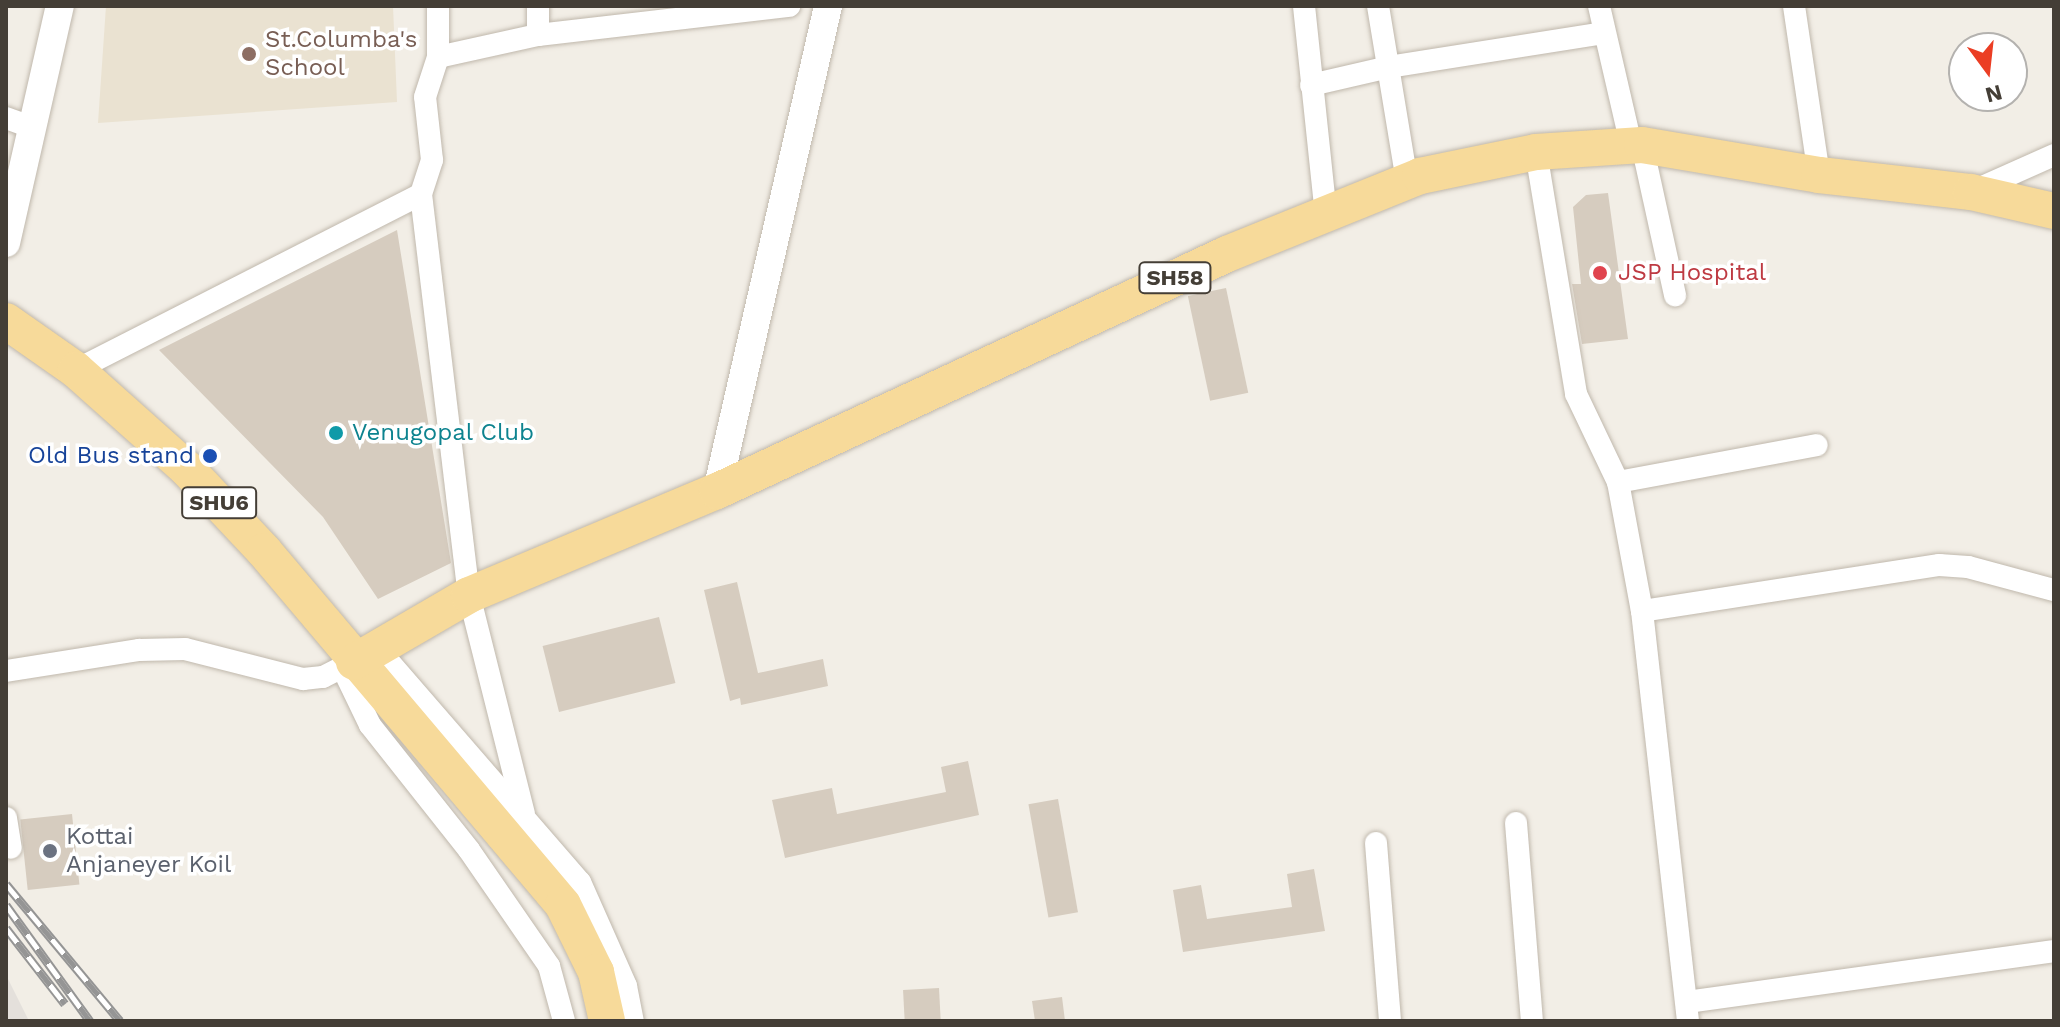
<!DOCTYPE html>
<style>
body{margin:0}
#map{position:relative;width:2060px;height:1027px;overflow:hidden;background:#f2eee6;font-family:"Work Sans",sans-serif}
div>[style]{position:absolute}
.industrial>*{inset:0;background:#e4e0db}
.education>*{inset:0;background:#eae2d1}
.building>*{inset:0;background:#d6ccbf;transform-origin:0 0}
.roads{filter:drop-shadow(0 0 2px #c0b8ac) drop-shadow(0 0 2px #c0b8ac)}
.minor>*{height:22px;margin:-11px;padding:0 11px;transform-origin:11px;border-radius:11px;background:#fff}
.tertiary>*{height:28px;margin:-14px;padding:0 14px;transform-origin:14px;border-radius:14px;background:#fff}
.primary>*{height:36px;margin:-18px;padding:0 18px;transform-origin:18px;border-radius:18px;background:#f7da9a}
.rail>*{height:9px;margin-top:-4.5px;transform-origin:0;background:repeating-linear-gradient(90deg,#fff 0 18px,#959595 0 36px);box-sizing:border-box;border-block:2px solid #959595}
.dots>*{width:22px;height:22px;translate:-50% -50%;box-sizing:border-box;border:4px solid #fff;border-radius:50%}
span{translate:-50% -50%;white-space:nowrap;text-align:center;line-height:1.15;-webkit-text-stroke:7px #fff;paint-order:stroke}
.shield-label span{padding:2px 6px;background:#fff;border:2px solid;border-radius:6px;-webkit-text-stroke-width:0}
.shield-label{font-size:22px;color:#443e36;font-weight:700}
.education-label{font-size:24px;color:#785e54}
.left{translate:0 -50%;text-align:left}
.health-label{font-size:24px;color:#be3a42}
.culture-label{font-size:24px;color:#0d838f}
.transit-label{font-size:24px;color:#164399}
.right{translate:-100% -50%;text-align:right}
.worship-label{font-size:24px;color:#5b616d}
.frame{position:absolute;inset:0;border:8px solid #443e36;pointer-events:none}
.north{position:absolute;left:1948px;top:32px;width:80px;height:80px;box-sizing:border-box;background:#fff;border:2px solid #b4b2af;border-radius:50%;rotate:165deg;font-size:22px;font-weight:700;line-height:32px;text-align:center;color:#443e36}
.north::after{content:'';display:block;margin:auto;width:28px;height:36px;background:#eb3e24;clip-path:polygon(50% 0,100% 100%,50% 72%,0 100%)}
</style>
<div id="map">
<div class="industrial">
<i style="clip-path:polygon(6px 975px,29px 1021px,6px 1021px)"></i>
</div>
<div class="education">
<i style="clip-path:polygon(106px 6px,393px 6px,397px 102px,98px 123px)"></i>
</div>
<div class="building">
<i style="clip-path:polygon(1608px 193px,1628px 339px,1582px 344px,1572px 284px,1581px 284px,1573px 207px,1586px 195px)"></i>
<i style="clip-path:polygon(397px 230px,451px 563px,378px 599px,323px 517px,159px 350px)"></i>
<i style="left:1226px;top:288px;width:107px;height:39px;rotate:78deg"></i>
<i style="clip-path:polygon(737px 582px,758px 673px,823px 659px,828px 686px,741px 705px,740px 698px,730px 701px,704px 590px)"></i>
<i style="left:659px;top:617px;width:68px;height:120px;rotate:76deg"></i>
<i style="clip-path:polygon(968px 761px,979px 815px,785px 858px,772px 800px,832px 788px,837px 814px,946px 792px,941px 767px)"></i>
<i style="left:1058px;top:799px;width:115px;height:30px;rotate:80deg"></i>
<i style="left:72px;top:814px;width:71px;height:52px;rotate:84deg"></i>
<i style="clip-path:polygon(1314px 869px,1325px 931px,1183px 952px,1173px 890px,1201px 885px,1207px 919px,1292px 907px,1287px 874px)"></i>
<i style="left:939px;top:988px;width:33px;height:36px;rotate:87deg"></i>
<i style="clip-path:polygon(1062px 997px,1065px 1021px,1035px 1021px,1032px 1001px)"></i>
</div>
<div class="roads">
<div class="minor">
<i style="left:538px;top:6px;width:29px;rotate:90deg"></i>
<i style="left:1304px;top:6px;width:209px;rotate:84deg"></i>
<i style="left:1378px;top:6px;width:177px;rotate:80.6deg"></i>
<i style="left:1599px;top:6px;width:143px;rotate:77deg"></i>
<i style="left:1794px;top:6px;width:171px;rotate:81.6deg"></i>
<i style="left:438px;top:57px;width:51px;rotate:-90deg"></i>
<i style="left:1311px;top:85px;width:80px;rotate:-13deg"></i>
<i style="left:1389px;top:67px;width:217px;rotate:-9deg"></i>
<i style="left:6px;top:118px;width:29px;rotate:20deg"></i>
<i style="left:1642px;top:145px;width:154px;rotate:77.6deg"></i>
<i style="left:1536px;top:152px;width:245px;rotate:80.6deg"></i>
<i style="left:1576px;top:394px;width:98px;rotate:64.5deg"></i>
<i style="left:1618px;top:482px;width:131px;rotate:79.5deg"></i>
<i style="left:1642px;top:611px;width:413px;rotate:83.6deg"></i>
<i style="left:1971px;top:192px;width:91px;rotate:-24deg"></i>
<i style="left:421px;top:194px;width:404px;rotate:83.2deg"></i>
<i style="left:469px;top:595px;width:226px;rotate:75.9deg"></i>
<i style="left:76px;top:370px;width:387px;rotate:-27deg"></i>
<i style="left:421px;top:194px;width:36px;rotate:-72deg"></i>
<i style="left:432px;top:160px;width:63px;rotate:-96.3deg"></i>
<i style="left:425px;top:97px;width:42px;rotate:-72deg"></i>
<i style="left:438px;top:57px;width:102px;rotate:-12.4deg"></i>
<i style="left:538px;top:35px;width:253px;rotate:-6.6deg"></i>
<i style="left:1618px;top:482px;width:202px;rotate:-10.5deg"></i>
<i style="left:1642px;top:611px;width:301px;rotate:-8.8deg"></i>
<i style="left:1939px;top:565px;width:29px;rotate:4deg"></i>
<i style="left:1968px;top:567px;width:89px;rotate:15deg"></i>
<i style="left:377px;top:648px;width:310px;rotate:49.1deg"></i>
<i style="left:580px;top:882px;width:114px;rotate:66.1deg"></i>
<i style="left:626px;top:986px;width:36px;rotate:79deg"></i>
<i style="left:342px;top:667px;width:64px;rotate:64.2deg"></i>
<i style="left:370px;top:725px;width:159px;rotate:51.6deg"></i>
<i style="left:469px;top:850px;width:141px;rotate:55.4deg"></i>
<i style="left:549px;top:966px;width:57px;rotate:74.7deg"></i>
<i style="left:6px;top:671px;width:135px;rotate:-9deg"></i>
<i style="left:139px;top:650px;width:46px;rotate:-1.2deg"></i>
<i style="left:185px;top:649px;width:122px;rotate:14.3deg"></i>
<i style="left:303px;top:679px;width:20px;rotate:-6deg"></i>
<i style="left:323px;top:677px;width:33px;rotate:-27deg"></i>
<i style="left:6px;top:818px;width:30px;rotate:81deg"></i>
<i style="left:1516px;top:823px;width:199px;rotate:85.4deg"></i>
<i style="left:1376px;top:843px;width:179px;rotate:85.5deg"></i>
<i style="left:1687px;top:1002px;width:371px;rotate:-7.9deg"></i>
</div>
<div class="tertiary">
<i style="left:6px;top:243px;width:243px;rotate:-77.2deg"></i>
<i style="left:717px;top:491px;width:498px;rotate:-77.1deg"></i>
</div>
<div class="primary">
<i style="left:6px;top:321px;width:85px;rotate:35deg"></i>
<i style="left:76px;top:370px;width:149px;rotate:41.7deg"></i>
<i style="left:187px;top:469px;width:112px;rotate:46.8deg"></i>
<i style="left:264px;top:551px;width:463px;rotate:49.8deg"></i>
<i style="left:563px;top:905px;width:75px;rotate:63.8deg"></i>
<i style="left:596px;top:972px;width:50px;rotate:77.3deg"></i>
<i style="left:354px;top:662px;width:133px;rotate:-30.2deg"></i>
<i style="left:469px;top:595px;width:269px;rotate:-22.8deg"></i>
<i style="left:717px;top:491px;width:562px;rotate:-24.92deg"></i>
<i style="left:1227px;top:254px;width:208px;rotate:-22deg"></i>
<i style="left:1420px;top:176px;width:118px;rotate:-11.7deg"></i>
<i style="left:1536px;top:152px;width:106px;rotate:-3.8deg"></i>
<i style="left:1642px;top:145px;width:180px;rotate:9.6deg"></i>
<i style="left:1819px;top:175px;width:153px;rotate:6.4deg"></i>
<i style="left:1971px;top:192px;width:85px;rotate:12.9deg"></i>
</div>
</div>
<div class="rail">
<i style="left:6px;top:884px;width:178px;rotate:50.2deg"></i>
<i style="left:6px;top:905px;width:143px;rotate:54.1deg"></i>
<i style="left:6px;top:928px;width:96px;rotate:52.2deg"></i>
</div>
<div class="dots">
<i style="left:249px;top:54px;background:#8d6e63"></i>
<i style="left:1600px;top:273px;background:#e0444e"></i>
<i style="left:336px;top:433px;background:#0f9aa8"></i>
<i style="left:210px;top:456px;background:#1a4fb4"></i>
<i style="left:50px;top:851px;background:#6b7280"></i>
</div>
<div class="shield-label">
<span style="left:1175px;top:278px">SH58</span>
<span style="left:219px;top:503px">SHU6</span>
</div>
<div class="education-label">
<span class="left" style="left:265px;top:54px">St.Columba's<br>School</span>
</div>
<div class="health-label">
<span class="left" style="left:1618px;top:273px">JSP Hospital</span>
</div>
<div class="culture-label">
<span class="left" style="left:352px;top:433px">Venugopal Club</span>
</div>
<div class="transit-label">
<span class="right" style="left:194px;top:456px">Old Bus stand</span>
</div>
<div class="worship-label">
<span class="left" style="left:66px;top:851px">Kottai<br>Anjaneyer Koil</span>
</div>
<div class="frame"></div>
<div class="north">N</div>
</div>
